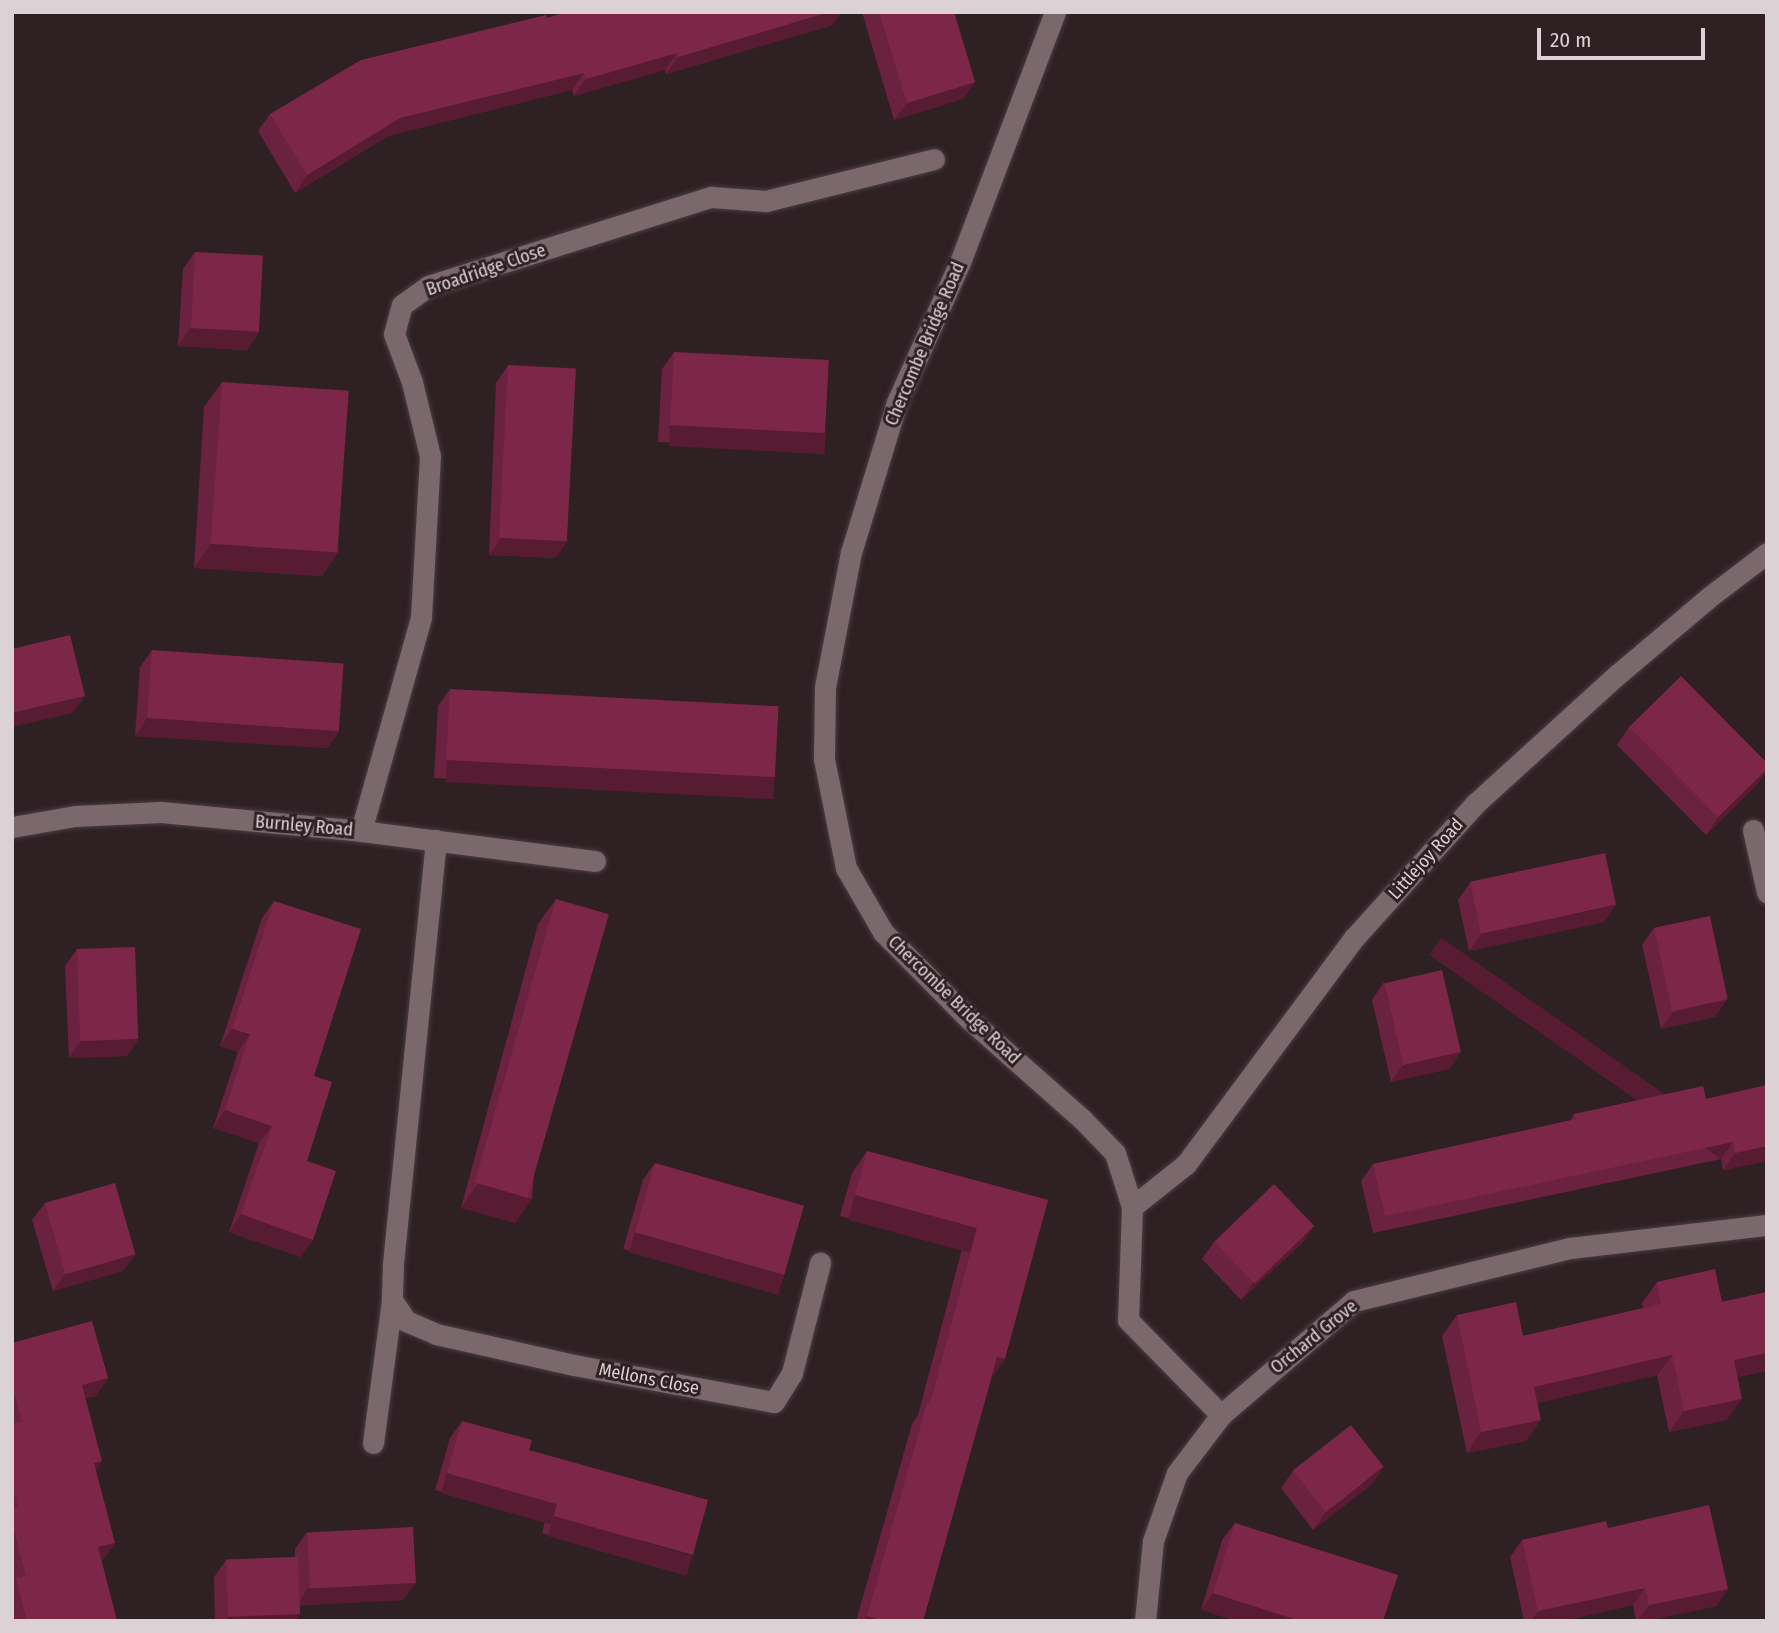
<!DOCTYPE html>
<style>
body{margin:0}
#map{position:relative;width:1779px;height:1633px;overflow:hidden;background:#2f2024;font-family:"Fira Sans Condensed",sans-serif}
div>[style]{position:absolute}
.roads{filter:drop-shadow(0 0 2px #4a3d41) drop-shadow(0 0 2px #4a3d41)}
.street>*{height:21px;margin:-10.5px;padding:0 10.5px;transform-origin:10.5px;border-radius:10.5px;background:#7a686d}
.wall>*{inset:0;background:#6b223e}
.shaded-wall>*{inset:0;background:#571b32;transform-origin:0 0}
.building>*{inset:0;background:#7c2748;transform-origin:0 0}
span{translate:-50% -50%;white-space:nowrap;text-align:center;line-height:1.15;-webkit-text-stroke:6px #2f2024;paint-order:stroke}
.street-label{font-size:18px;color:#dcd1d4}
.frame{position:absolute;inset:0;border:14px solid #dcd1d4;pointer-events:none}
.scale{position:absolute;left:1537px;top:28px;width:168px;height:32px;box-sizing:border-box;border:4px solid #dcd1d4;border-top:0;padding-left:9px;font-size:21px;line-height:24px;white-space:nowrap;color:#dcd1d4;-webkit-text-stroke:5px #2f2024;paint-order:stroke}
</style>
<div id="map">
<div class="roads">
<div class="street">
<i style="left:1055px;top:12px;width:267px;rotate:110.8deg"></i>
<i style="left:960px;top:262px;width:154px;rotate:114.2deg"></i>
<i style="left:897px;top:402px;width:157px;rotate:107deg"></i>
<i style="left:851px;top:552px;width:137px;rotate:100.9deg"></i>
<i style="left:825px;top:687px;width:72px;rotate:90.8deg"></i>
<i style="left:824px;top:759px;width:111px;rotate:78.6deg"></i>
<i style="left:846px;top:868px;width:74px;rotate:60deg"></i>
<i style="left:883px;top:932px;width:122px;rotate:45.3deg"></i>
<i style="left:969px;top:1019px;width:151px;rotate:41.5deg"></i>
<i style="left:1082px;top:1119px;width:47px;rotate:45.9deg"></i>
<i style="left:1115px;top:1153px;width:57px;rotate:72.5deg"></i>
<i style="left:1132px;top:1207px;width:113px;rotate:92deg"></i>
<i style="left:1128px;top:1320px;width:133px;rotate:45.6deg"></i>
<i style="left:12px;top:827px;width:64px;rotate:-9.9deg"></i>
<i style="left:75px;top:816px;width:86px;rotate:-2.7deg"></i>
<i style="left:161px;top:812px;width:201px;rotate:5.4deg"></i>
<i style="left:361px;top:831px;width:236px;rotate:7.3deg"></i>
<i style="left:1753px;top:830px;width:64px;rotate:77.3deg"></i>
<i style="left:361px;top:831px;width:222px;rotate:-74.3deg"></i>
<i style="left:421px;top:617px;width:161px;rotate:-86.8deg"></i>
<i style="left:430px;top:456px;width:76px;rotate:-103.7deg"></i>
<i style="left:412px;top:382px;width:51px;rotate:-110.6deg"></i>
<i style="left:394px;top:334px;width:30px;rotate:-75deg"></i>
<i style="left:402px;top:305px;width:32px;rotate:-36deg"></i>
<i style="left:428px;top:286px;width:297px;rotate:-17.5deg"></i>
<i style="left:711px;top:197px;width:55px;rotate:4.2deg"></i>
<i style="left:766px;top:201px;width:173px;rotate:-14deg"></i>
<i style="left:436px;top:840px;width:428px;rotate:95.8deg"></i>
<i style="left:393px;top:1266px;width:34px;rotate:92deg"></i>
<i style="left:392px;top:1300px;width:25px;rotate:56deg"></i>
<i style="left:406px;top:1321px;width:33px;rotate:23deg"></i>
<i style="left:436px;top:1334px;width:141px;rotate:12.7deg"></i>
<i style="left:574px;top:1365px;width:203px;rotate:10.5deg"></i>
<i style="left:774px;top:1402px;width:34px;rotate:-58deg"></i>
<i style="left:792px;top:1373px;width:114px;rotate:-75.7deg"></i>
<i style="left:1132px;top:1207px;width:69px;rotate:-38.5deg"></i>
<i style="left:1186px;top:1164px;width:282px;rotate:-53.4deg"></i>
<i style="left:1354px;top:938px;width:181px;rotate:-47.9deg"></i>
<i style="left:1475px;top:804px;width:192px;rotate:-42.3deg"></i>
<i style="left:1617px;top:675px;width:119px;rotate:-40.2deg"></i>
<i style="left:1708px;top:598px;width:74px;rotate:-37.3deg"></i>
<i style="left:373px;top:1443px;width:144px;rotate:-82.4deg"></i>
<i style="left:1145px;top:1621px;width:80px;rotate:-84.3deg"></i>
<i style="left:1153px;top:1541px;width:72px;rotate:-70.6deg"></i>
<i style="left:1177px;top:1473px;width:73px;rotate:-52.8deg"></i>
<i style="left:1221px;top:1415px;width:175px;rotate:-40.6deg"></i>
<i style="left:1354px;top:1301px;width:222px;rotate:-13.8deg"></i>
<i style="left:1570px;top:1248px;width:198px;rotate:-6.7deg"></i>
</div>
</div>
<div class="wall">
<i style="clip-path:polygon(862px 12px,954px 12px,975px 82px,963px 99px,894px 120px)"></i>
<i style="clip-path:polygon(547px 18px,833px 25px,666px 74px,665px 70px,574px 96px,572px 90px,388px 136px,295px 193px,258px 131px,270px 114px)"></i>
<i style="clip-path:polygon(195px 252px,259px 332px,247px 350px,178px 346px,183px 269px)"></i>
<i style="clip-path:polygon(674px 352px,826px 434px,814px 451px,658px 442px,662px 369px)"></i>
<i style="clip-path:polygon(508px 365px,556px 558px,489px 555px,496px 383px)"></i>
<i style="clip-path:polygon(222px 382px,339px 551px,322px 576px,194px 568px,204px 407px)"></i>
<i style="clip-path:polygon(152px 650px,328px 748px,135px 736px,140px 667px)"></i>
<i style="clip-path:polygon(450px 689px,775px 776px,763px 794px,434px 778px,438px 706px)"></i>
<i style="clip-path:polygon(1629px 727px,1767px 763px,1767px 770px,1758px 783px,1706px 835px,1617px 745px)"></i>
<i style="clip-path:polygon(1470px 883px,1604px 922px,1469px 951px,1458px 900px)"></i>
<i style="clip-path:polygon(556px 899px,532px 1199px,515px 1223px,461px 1208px,538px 924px)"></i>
<i style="clip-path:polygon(274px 901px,314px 1076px,307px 1161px,313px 1240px,301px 1257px,229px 1232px,259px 1143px,213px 1128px,238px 1052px,220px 1046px,262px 918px)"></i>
<i style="clip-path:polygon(1654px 928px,1727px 999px,1715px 1017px,1661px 1029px,1642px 945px)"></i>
<i style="clip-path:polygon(77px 949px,127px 1056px,69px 1058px,65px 966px)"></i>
<i style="clip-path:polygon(1384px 982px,1461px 1052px,1449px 1069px,1391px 1082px,1372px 1000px)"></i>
<i style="clip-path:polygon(1767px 1085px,1767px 1161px,1723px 1170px,1721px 1159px,1373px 1233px,1361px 1181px,1373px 1164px,1570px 1121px,1574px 1114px,1706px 1099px)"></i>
<i style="clip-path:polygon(867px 1151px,1048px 1200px,991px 1380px,923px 1621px,856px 1621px,912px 1424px,918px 1415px,962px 1249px,840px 1216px,852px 1173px)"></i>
<i style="clip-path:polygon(655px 1163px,772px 1292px,623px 1249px,643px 1180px)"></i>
<i style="clip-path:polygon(45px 1203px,123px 1271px,53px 1291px,32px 1220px)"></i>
<i style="clip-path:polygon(1314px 1226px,1302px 1243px,1241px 1300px,1202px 1259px,1214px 1242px)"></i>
<i style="clip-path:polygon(1657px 1282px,1722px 1302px,1767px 1292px,1767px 1371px,1737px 1377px,1727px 1420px,1669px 1432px,1657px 1375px,1537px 1403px,1526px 1441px,1467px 1453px,1442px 1336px,1457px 1315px,1523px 1336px,1643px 1308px,1642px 1303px)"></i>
<i style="clip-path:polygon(12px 1343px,108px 1378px,96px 1396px,85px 1398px,96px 1469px,103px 1560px,101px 1561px,117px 1621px,12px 1621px)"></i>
<i style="clip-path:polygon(462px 1421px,529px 1450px,681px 1572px,542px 1533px,545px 1521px,435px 1490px,450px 1438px)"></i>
<i style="clip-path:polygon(1293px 1471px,1372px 1484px,1313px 1530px,1281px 1488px)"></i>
<i style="clip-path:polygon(1235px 1523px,1383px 1621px,1201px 1610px,1222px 1540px)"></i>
<i style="clip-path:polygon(1608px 1528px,1728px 1589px,1716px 1606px,1646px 1621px,1636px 1621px,1633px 1605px,1563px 1621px,1524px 1621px,1510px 1557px,1522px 1540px)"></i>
<i style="clip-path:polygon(307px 1532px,403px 1600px,300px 1605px,296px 1621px,215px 1621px,214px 1577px,226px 1560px,295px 1557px,295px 1549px)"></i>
</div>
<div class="shaded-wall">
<i style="clip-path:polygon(830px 12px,842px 12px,833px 25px,666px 74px,678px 57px)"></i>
<i style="clip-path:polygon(677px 53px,665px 70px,574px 96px,586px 79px)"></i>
<i style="clip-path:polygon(584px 73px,572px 90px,388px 136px,295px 193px,307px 175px,400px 118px)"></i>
<i style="clip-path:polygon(975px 82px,963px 99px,894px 120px,907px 103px)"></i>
<i style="clip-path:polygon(190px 328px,259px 332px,247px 350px,178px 346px)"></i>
<i style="left:670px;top:425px;width:156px;height:21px;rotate:3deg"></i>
<i style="clip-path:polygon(501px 538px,568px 540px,556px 558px,489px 555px)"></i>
<i style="clip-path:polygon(211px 544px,339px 551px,322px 576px,194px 568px)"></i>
<i style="clip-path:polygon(85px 696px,73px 713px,12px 727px,12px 713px)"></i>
<i style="clip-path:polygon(147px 718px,340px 731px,328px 748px,135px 736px)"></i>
<i style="left:447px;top:760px;width:328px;height:22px;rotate:3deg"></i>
<i style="clip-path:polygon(1767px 769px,1758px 783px,1706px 835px,1718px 817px)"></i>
<i style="clip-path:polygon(1616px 905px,1604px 922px,1469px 951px,1481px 934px)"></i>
<i style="clip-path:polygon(1727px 999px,1715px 1017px,1661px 1029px,1673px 1012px)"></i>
<i style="clip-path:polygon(232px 1029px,250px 1034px,238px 1052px,220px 1046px)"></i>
<i style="clip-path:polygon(139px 1039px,127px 1056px,69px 1058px,81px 1041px)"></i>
<i style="clip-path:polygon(1461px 1052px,1449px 1069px,1391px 1082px,1403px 1065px)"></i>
<i style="clip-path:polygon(225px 1110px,272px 1126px,259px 1143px,213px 1128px)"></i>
<i style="left:1733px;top:1142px;width:21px;height:356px;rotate:125deg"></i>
<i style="clip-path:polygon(1767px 1146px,1767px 1161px,1723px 1170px,1735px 1153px)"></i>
<i style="clip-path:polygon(478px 1183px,532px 1199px,515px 1223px,461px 1208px)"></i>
<i style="left:855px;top:1195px;width:126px;height:26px;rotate:15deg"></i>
<i style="clip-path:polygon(241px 1214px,313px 1240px,301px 1257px,229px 1232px)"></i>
<i style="clip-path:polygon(1314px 1226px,1302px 1243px,1241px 1300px,1253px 1283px)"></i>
<i style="left:635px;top:1232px;width:155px;height:21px;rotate:16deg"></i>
<i style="clip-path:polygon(136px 1254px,123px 1271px,53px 1291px,65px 1274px)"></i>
<i style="clip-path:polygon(1767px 1353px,1767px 1371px,1719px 1381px,1734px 1360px)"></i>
<i style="clip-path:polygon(1672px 1355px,1657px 1375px,1519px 1407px,1534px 1387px)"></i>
<i style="clip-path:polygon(997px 1357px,1005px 1359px,990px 1381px)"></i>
<i style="clip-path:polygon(108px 1378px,96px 1396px,70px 1402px,82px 1385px)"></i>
<i style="clip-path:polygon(1742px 1399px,1727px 1420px,1669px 1432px,1684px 1411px)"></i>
<i style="clip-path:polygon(1541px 1420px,1526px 1441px,1467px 1453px,1481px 1432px)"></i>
<i style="clip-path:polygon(102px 1461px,90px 1478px,94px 1463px)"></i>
<i style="clip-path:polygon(1384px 1467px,1372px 1484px,1313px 1530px,1325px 1513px)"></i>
<i style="left:447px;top:1473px;width:114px;height:21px;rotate:16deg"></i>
<i style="left:554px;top:1516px;width:144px;height:21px;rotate:16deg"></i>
<i style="clip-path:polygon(115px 1543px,103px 1560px,86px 1564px,98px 1547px)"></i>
<i style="clip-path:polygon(416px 1583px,403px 1600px,296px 1606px,308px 1588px)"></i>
<i style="clip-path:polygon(1645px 1588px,1633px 1605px,1563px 1621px,1531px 1621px,1538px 1611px)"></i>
<i style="clip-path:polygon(1728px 1589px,1716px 1606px,1646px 1621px,1638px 1621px,1649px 1605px)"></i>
<i style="clip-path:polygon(1213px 1593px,1300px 1621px,1235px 1621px,1201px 1610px)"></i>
<i style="clip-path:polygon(300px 1614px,296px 1621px,225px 1621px,228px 1617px)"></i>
<i style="clip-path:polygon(867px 1616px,884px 1621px,863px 1621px)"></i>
</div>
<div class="building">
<i style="clip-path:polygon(565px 12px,830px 12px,678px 57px,677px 53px,586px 79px,584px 73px,400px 118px,307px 175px,270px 114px,361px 60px,546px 15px,547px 18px)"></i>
<i style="clip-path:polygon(879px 12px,954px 12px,975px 82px,907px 103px)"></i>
<i style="left:195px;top:252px;width:68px;height:76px;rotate:3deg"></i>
<i style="left:674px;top:352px;width:155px;height:73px;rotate:3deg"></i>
<i style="left:508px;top:365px;width:68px;height:173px;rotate:3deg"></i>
<i style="left:222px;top:382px;width:127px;height:162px;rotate:4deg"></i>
<i style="clip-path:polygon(70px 635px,85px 696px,12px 713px,12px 649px)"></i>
<i style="left:152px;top:650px;width:192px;height:68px;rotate:4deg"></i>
<i style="clip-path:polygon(1681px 676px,1767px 763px,1767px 769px,1718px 817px,1629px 727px)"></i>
<i style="left:450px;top:689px;width:329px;height:71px;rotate:3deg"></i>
<i style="left:1605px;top:853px;width:53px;height:138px;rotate:78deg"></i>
<i style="left:556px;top:899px;width:55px;height:295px;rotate:16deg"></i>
<i style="clip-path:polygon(274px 901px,361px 929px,314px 1076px,332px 1082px,307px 1161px,336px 1171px,313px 1240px,241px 1214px,272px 1126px,225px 1110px,250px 1034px,232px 1029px)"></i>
<i style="left:1710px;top:916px;width:85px;height:57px;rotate:78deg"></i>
<i style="left:135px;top:947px;width:92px;height:58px;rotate:88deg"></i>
<i style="left:1442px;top:970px;width:84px;height:59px;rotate:77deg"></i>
<i style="clip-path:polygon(1767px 1085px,1767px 1146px,1735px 1153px,1733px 1142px,1385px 1216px,1373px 1164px,1576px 1119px,1574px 1114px,1703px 1086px,1706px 1099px)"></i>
<i style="clip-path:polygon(867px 1151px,1048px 1200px,1005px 1359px,997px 1357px,923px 1621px,884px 1621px,867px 1616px,927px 1403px,930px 1404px,977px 1228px,855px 1195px)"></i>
<i style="left:655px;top:1163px;width:155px;height:72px;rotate:16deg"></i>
<i style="left:115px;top:1183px;width:74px;height:73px;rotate:74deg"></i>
<i style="left:1274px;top:1184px;width:58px;height:83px;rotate:46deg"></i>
<i style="clip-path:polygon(1715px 1269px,1722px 1302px,1767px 1292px,1767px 1353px,1734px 1360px,1742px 1399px,1684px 1411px,1672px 1355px,1534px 1387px,1541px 1420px,1481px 1432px,1457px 1315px,1516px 1302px,1523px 1336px,1661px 1304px,1657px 1282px)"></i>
<i style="clip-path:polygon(92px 1321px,108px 1378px,82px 1385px,102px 1461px,94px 1463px,115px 1543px,98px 1547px,117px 1621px,27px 1621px,16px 1578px,26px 1576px,12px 1522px,12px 1508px,18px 1507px,12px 1486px,12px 1424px,22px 1422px,12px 1385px,12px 1343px)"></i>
<i style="clip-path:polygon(462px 1421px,532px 1440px,529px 1450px,708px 1500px,693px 1555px,554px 1516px,557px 1504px,447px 1473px)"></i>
<i style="left:1351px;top:1425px;width:53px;height:74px;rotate:52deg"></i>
<i style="clip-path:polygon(1709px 1505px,1728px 1589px,1649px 1605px,1645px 1588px,1538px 1611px,1522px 1540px,1606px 1521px,1608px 1528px)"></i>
<i style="clip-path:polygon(1235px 1523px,1398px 1575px,1383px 1621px,1300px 1621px,1213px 1593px)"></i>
<i style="left:413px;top:1527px;width:56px;height:106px;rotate:87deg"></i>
<i style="left:298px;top:1557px;width:57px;height:72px;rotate:88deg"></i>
</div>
<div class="street-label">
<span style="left:486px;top:270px;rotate:-19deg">Broadridge Close</span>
<span style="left:925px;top:344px;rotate:-67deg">Chercombe Bridge Road</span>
<span style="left:304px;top:826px;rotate:5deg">Burnley Road</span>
<span style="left:1426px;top:859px;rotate:-48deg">Littlejoy Road</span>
<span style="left:954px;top:1000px;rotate:44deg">Chercombe Bridge Road</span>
<span style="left:1314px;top:1337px;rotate:-39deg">Orchard Grove</span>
<span style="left:649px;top:1379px;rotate:11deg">Mellons Close</span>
</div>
<div class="frame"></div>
<div class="scale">20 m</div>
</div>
